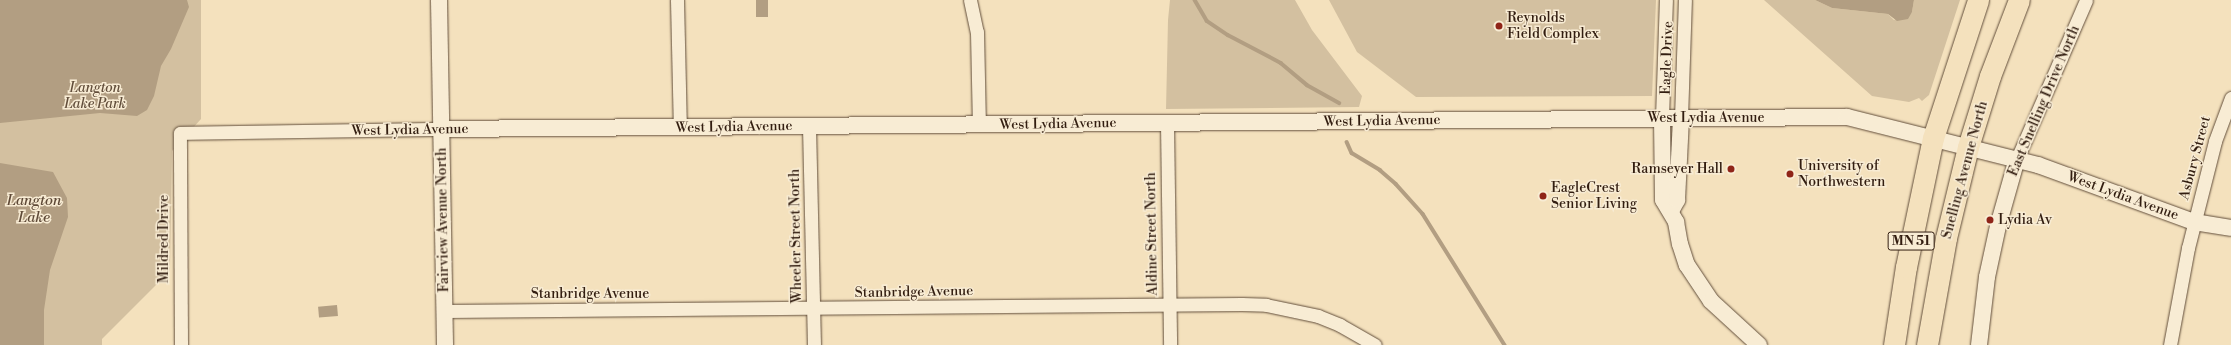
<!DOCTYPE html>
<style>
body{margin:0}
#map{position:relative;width:2231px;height:345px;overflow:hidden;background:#f4e1bd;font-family:"Libre Bodoni",serif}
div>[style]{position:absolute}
.green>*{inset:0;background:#d3c0a0}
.water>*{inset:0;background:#b29e82;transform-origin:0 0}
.stream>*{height:3.5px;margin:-1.75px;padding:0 1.75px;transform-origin:1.75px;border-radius:1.75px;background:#b29e82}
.roads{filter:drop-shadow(0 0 1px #624e3b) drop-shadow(0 0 1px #624e3b)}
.minor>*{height:13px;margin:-6.5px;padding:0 6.5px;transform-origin:6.5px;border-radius:6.5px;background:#f8ecd4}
.tertiary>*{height:16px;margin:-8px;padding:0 8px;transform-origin:8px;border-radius:8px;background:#f8ecd4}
.trunk>*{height:21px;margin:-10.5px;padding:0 10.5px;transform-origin:10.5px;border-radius:10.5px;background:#f4e1bd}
.dots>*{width:11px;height:11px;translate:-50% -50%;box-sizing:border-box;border:2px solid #f8ecd4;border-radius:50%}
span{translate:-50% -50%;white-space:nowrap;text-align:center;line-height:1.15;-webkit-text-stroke:3px #f8ecd4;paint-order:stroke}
.shield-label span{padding:1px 3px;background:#f8ecd4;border:1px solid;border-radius:3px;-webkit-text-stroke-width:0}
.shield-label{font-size:13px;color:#321d10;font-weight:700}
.poi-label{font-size:14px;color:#321d10}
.left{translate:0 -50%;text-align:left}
.right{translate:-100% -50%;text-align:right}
.street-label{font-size:14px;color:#321d10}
.park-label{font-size:14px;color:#624e3b;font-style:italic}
.water-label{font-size:15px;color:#5f4a38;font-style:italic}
</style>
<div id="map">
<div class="green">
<i style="clip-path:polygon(0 0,201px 0,201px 119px,172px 151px,170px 271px,102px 339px,102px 345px,0 345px)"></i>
<i style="clip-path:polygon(1170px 0,1295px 0,1312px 30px,1362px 96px,1359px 107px,1166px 109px,1168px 20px)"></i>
<i style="clip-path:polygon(1329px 0,1656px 0,1652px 96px,1416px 97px,1357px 52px)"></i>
<i style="clip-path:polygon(1764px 0,1815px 0,1832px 8px,1888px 14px,1894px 20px,1912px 12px,1914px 0,1960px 0,1929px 95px,1922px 101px,1919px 98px,1909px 102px,1872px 96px)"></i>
</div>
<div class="water">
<i style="clip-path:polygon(0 0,187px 0,189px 7px,171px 49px,161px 66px,154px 96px,147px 110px,137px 116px,100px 113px,0 123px)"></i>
<i style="left:756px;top:0;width:12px;height:17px"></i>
<i style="clip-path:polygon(1815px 0,1914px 0,1912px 12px,1908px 19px,1897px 21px,1888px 14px,1832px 8px)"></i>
<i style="clip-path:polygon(0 163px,53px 172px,67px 198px,68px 217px,50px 270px,44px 310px,44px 345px,0 345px)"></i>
<i style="left:337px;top:305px;width:11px;height:19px;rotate:85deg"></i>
</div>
<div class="stream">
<i style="left:1195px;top:0;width:24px;rotate:60deg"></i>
<i style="left:1207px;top:21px;width:25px;rotate:34deg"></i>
<i style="left:1228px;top:35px;width:60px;rotate:27.8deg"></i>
<i style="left:1281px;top:63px;width:34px;rotate:40deg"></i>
<i style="left:1307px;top:85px;width:37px;rotate:29deg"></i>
<i style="left:1347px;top:142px;width:12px;rotate:66deg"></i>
<i style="left:1352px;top:153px;width:33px;rotate:31deg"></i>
<i style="left:1380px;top:170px;width:21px;rotate:41deg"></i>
<i style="left:1396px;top:184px;width:40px;rotate:48deg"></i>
<i style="left:1423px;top:214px;width:155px;rotate:58deg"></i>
</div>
<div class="roads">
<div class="minor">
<i style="left:677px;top:0;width:128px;rotate:88.7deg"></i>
<i style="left:970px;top:0;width:33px;rotate:78deg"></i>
<i style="left:977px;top:32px;width:93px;rotate:88.8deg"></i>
<i style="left:1662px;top:118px;width:118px;rotate:-88.1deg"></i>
<i style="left:1681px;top:118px;width:118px;rotate:-88.1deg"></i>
<i style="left:1167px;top:123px;width:222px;rotate:89.2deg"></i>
<i style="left:809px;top:126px;width:219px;rotate:88.7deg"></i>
<i style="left:2017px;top:159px;width:173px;rotate:-66.5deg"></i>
<i style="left:445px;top:311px;width:797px;rotate:-0.5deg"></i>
<i style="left:1242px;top:304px;width:24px;rotate:2deg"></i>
<i style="left:1266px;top:305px;width:53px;rotate:11.9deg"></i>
<i style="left:1318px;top:316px;width:24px;rotate:22deg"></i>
<i style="left:1340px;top:325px;width:40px;rotate:29.7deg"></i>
<i style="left:181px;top:345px;width:212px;rotate:-90.3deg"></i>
<i style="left:180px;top:133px;width:261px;rotate:-0.9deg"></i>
<i style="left:2170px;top:345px;width:99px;rotate:-79.5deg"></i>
<i style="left:2188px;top:248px;width:110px;rotate:-75.8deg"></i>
<i style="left:2215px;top:141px;width:46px;rotate:-69.6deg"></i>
</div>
<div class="tertiary">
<i style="left:439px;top:0;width:345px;rotate:89deg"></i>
<i style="left:1662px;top:118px;width:82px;rotate:89.3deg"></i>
<i style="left:1663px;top:200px;width:26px;rotate:59deg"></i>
<i style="left:1676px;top:222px;width:22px;rotate:80deg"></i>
<i style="left:1680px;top:244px;width:22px;rotate:72deg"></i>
<i style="left:1687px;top:265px;width:43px;rotate:56.3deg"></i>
<i style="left:1711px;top:301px;width:65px;rotate:42.5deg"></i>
<i style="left:441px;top:129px;width:1406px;rotate:-0.49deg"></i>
<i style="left:1847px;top:117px;width:197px;rotate:14.1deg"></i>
<i style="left:2038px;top:165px;width:166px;rotate:20.1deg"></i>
<i style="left:2194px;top:222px;width:37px;rotate:9deg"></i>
<i style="left:1671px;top:211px;width:13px;rotate:-61deg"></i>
<i style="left:1677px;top:200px;width:82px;rotate:-87.2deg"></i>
<i style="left:1979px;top:345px;width:68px;rotate:-83.3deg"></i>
<i style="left:1987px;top:277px;width:52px;rotate:-77.8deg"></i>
<i style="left:1998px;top:226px;width:70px;rotate:-74.2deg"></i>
</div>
<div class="trunk">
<i style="left:1894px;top:345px;width:79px;rotate:-81.3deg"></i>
<i style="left:1906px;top:267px;width:132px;rotate:-78.2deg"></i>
<i style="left:1933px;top:138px;width:145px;rotate:-71.9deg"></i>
<i style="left:1927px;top:345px;width:109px;rotate:-79.9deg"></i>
<i style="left:1946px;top:238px;width:94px;rotate:-76.4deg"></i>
<i style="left:1968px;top:147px;width:74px;rotate:-72.8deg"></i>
<i style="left:1990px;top:76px;width:81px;rotate:-69.1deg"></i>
</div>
</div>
<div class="dots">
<i style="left:1499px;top:26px;background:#8f2418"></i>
<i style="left:1731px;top:169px;background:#8f2418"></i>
<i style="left:1790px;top:174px;background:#8f2418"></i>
<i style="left:1543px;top:196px;background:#8f2418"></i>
<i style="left:1990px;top:220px;background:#8f2418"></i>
</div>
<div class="shield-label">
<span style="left:1911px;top:241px">MN 51</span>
</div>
<div class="poi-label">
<span class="left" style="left:1507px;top:26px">Reynolds<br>Field Complex</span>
<span class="left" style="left:1798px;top:174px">University of<br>Northwestern</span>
<span class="right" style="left:1723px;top:169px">Ramseyer Hall</span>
<span class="left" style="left:1551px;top:196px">EagleCrest<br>Senior Living</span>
<span class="left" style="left:1998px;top:220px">Lydia Av</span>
</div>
<div class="street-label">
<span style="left:1667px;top:58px;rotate:-88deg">Eagle Drive</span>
<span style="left:2044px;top:101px;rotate:-67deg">East Snelling Drive North</span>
<span style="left:1706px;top:118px">West Lydia Avenue</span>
<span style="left:1382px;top:121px;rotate:-1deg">West Lydia Avenue</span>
<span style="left:1058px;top:124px;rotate:-1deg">West Lydia Avenue</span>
<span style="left:734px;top:127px;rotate:-1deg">West Lydia Avenue</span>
<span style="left:410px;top:130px;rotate:-1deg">West Lydia Avenue</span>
<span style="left:2195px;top:158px;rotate:-75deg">Asbury Street</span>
<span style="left:1965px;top:170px;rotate:-75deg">Snelling Avenue North</span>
<span style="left:2123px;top:196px;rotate:20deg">West Lydia Avenue</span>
<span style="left:443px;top:220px;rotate:-91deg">Fairview Avenue North</span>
<span style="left:1152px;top:234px;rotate:-91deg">Aldine Street North</span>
<span style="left:796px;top:236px;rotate:-91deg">Wheeler Street North</span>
<span style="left:164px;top:239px;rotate:-90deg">Mildred Drive</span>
<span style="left:914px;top:292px;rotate:-1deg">Stanbridge Avenue</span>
<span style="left:590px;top:294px">Stanbridge Avenue</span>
</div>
<div class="park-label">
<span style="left:95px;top:96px">Langton<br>Lake Park</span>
</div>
<div class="water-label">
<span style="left:34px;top:209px">Langton<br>Lake</span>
</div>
</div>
